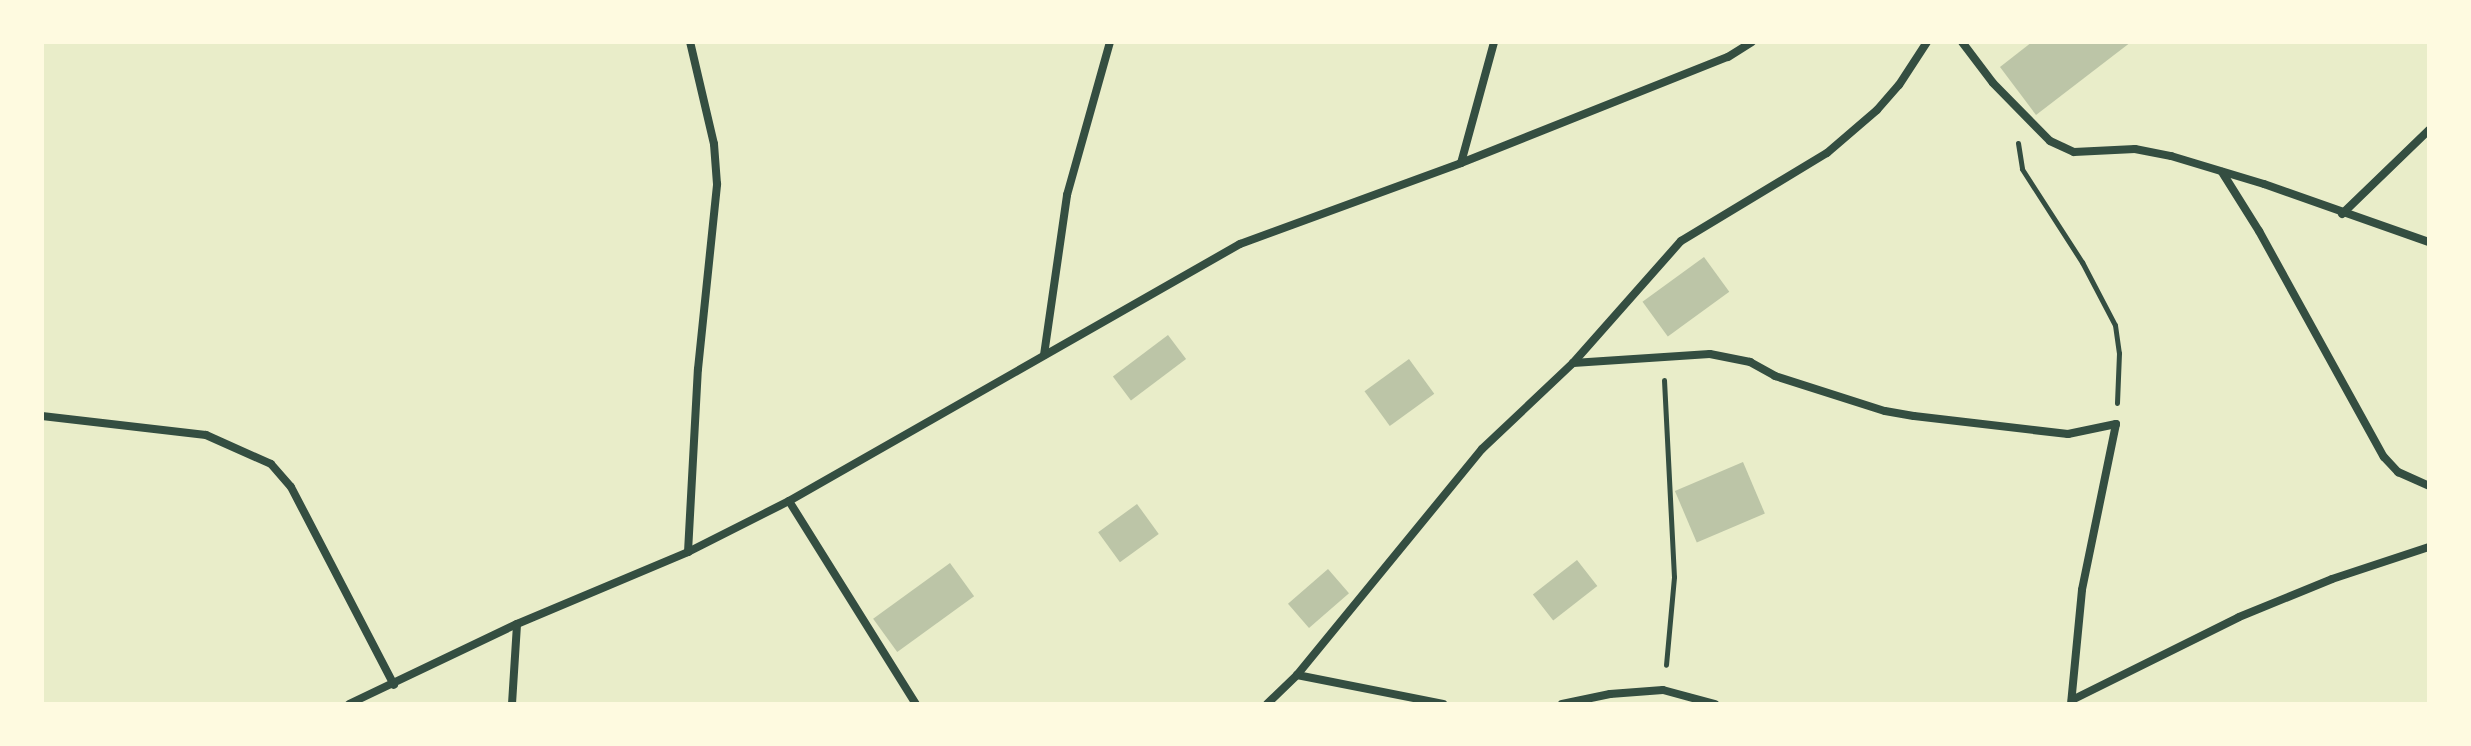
<!DOCTYPE html>
<style>
body{margin:0}
#map{position:relative;width:2471px;height:746px;overflow:hidden;background:#e9edc9;font-family:"Asap Condensed",sans-serif}
div>[style]{position:absolute}
.building>*{inset:0;background:#bcc5a7;transform-origin:0 0}
.path>*{height:5px;margin:-2.5px;padding:0 2.5px;transform-origin:2.5px;border-radius:2.5px;background:#344e41}
.minor>*{height:8px;margin:-4px;padding:0 4px;transform-origin:4px;border-radius:4px;background:#344e41}
span{translate:-50% -50%;white-space:nowrap;text-align:center;line-height:1.15;-webkit-text-stroke:6px #fefae0;paint-order:stroke}
.frame{position:absolute;inset:0;border:44px solid #fefae0;pointer-events:none}
</style>
<div id="map">
<div class="building">
<i style="clip-path:polygon(2032px 42px,2131px 42px,2036px 115px,2000px 67px)"></i>
<i style="left:1704px;top:257px;width:43px;height:76px;rotate:54deg"></i>
<i style="left:1168px;top:335px;width:30px;height:69px;rotate:53deg"></i>
<i style="left:1409px;top:359px;width:43px;height:55px;rotate:54deg"></i>
<i style="left:1743px;top:462px;width:56px;height:74px;rotate:67deg"></i>
<i style="left:1137px;top:504px;width:37px;height:48px;rotate:54deg"></i>
<i style="left:1577px;top:560px;width:33px;height:56px;rotate:52deg"></i>
<i style="left:950px;top:563px;width:41px;height:95px;rotate:54deg"></i>
<i style="left:1328px;top:569px;width:32px;height:53px;rotate:49deg"></i>
</div>
<div class="path">
<i style="left:2018px;top:143px;width:26px;rotate:81deg"></i>
<i style="left:2022px;top:169px;width:111px;rotate:57.2deg"></i>
<i style="left:2082px;top:262px;width:71px;rotate:62.4deg"></i>
<i style="left:2115px;top:325px;width:28px;rotate:82deg"></i>
<i style="left:2119px;top:353px;width:50px;rotate:92.3deg"></i>
<i style="left:1664px;top:380px;width:197px;rotate:87.1deg"></i>
<i style="left:1674px;top:577px;width:88px;rotate:95.2deg"></i>
</div>
<div class="minor">
<i style="left:1962px;top:42px;width:51px;rotate:52.9deg"></i>
<i style="left:1993px;top:83px;width:81px;rotate:45.5deg"></i>
<i style="left:2050px;top:141px;width:26px;rotate:25deg"></i>
<i style="left:2074px;top:152px;width:61px;rotate:-2.8deg"></i>
<i style="left:2135px;top:149px;width:37px;rotate:11deg"></i>
<i style="left:2171px;top:156px;width:97px;rotate:16.8deg"></i>
<i style="left:2264px;top:184px;width:175px;rotate:19.4deg"></i>
<i style="left:1461px;top:163px;width:125px;rotate:-74.7deg"></i>
<i style="left:2222px;top:172px;width:70px;rotate:57.9deg"></i>
<i style="left:2259px;top:231px;width:258px;rotate:61.1deg"></i>
<i style="left:2384px;top:457px;width:21px;rotate:47deg"></i>
<i style="left:2398px;top:472px;width:34px;rotate:24deg"></i>
<i style="left:2342px;top:214px;width:121px;rotate:-44deg"></i>
<i style="left:1044px;top:355px;width:162px;rotate:-81.8deg"></i>
<i style="left:1067px;top:195px;width:159px;rotate:-74.3deg"></i>
<i style="left:1573px;top:363px;width:137px;rotate:-3.8deg"></i>
<i style="left:1710px;top:354px;width:41px;rotate:11.3deg"></i>
<i style="left:1750px;top:362px;width:29px;rotate:29deg"></i>
<i style="left:1775px;top:376px;width:115px;rotate:17.7deg"></i>
<i style="left:1885px;top:411px;width:29px;rotate:10deg"></i>
<i style="left:1914px;top:416px;width:155px;rotate:6.7deg"></i>
<i style="left:2068px;top:434px;width:49px;rotate:-11.8deg"></i>
<i style="left:2116px;top:424px;width:169px;rotate:101.6deg"></i>
<i style="left:2082px;top:590px;width:115px;rotate:95.5deg"></i>
<i style="left:42px;top:416px;width:165px;rotate:6.6deg"></i>
<i style="left:206px;top:435px;width:71px;rotate:24deg"></i>
<i style="left:271px;top:464px;width:30px;rotate:49deg"></i>
<i style="left:291px;top:487px;width:223px;rotate:62.5deg"></i>
<i style="left:789px;top:501px;width:239px;rotate:58deg"></i>
<i style="left:688px;top:552px;width:183px;rotate:-86.9deg"></i>
<i style="left:698px;top:369px;width:186px;rotate:-84.1deg"></i>
<i style="left:717px;top:184px;width:40px;rotate:-94.3deg"></i>
<i style="left:714px;top:144px;width:105px;rotate:-103.2deg"></i>
<i style="left:1297px;top:675px;width:149px;rotate:11.2deg"></i>
<i style="left:2072px;top:700px;width:186px;rotate:-26.4deg"></i>
<i style="left:2239px;top:617px;width:100px;rotate:-22.2deg"></i>
<i style="left:2332px;top:579px;width:102px;rotate:-18.3deg"></i>
<i style="left:349px;top:704px;width:186px;rotate:-25.5deg"></i>
<i style="left:517px;top:624px;width:186px;rotate:-22.8deg"></i>
<i style="left:688px;top:552px;width:113px;rotate:-26.8deg"></i>
<i style="left:789px;top:501px;width:519px;rotate:-29.68deg"></i>
<i style="left:1240px;top:244px;width:235px;rotate:-20.1deg"></i>
<i style="left:1461px;top:163px;width:287px;rotate:-21.7deg"></i>
<i style="left:1728px;top:57px;width:28px;rotate:-32deg"></i>
<i style="left:512px;top:704px;width:80px;rotate:-86.4deg"></i>
<i style="left:1267px;top:704px;width:42px;rotate:-44deg"></i>
<i style="left:1297px;top:675px;width:292px;rotate:-50.7deg"></i>
<i style="left:1482px;top:449px;width:125px;rotate:-43.4deg"></i>
<i style="left:1573px;top:363px;width:163px;rotate:-48.5deg"></i>
<i style="left:1681px;top:241px;width:170px;rotate:-31.1deg"></i>
<i style="left:1827px;top:153px;width:66px;rotate:-40.7deg"></i>
<i style="left:1877px;top:110px;width:33px;rotate:-49deg"></i>
<i style="left:1899px;top:85px;width:51px;rotate:-56.9deg"></i>
<i style="left:1562px;top:704px;width:49px;rotate:-11.8deg"></i>
<i style="left:1610px;top:694px;width:53px;rotate:-4.3deg"></i>
<i style="left:1663px;top:690px;width:54px;rotate:15.1deg"></i>
</div>
<div class="frame"></div>
</div>
